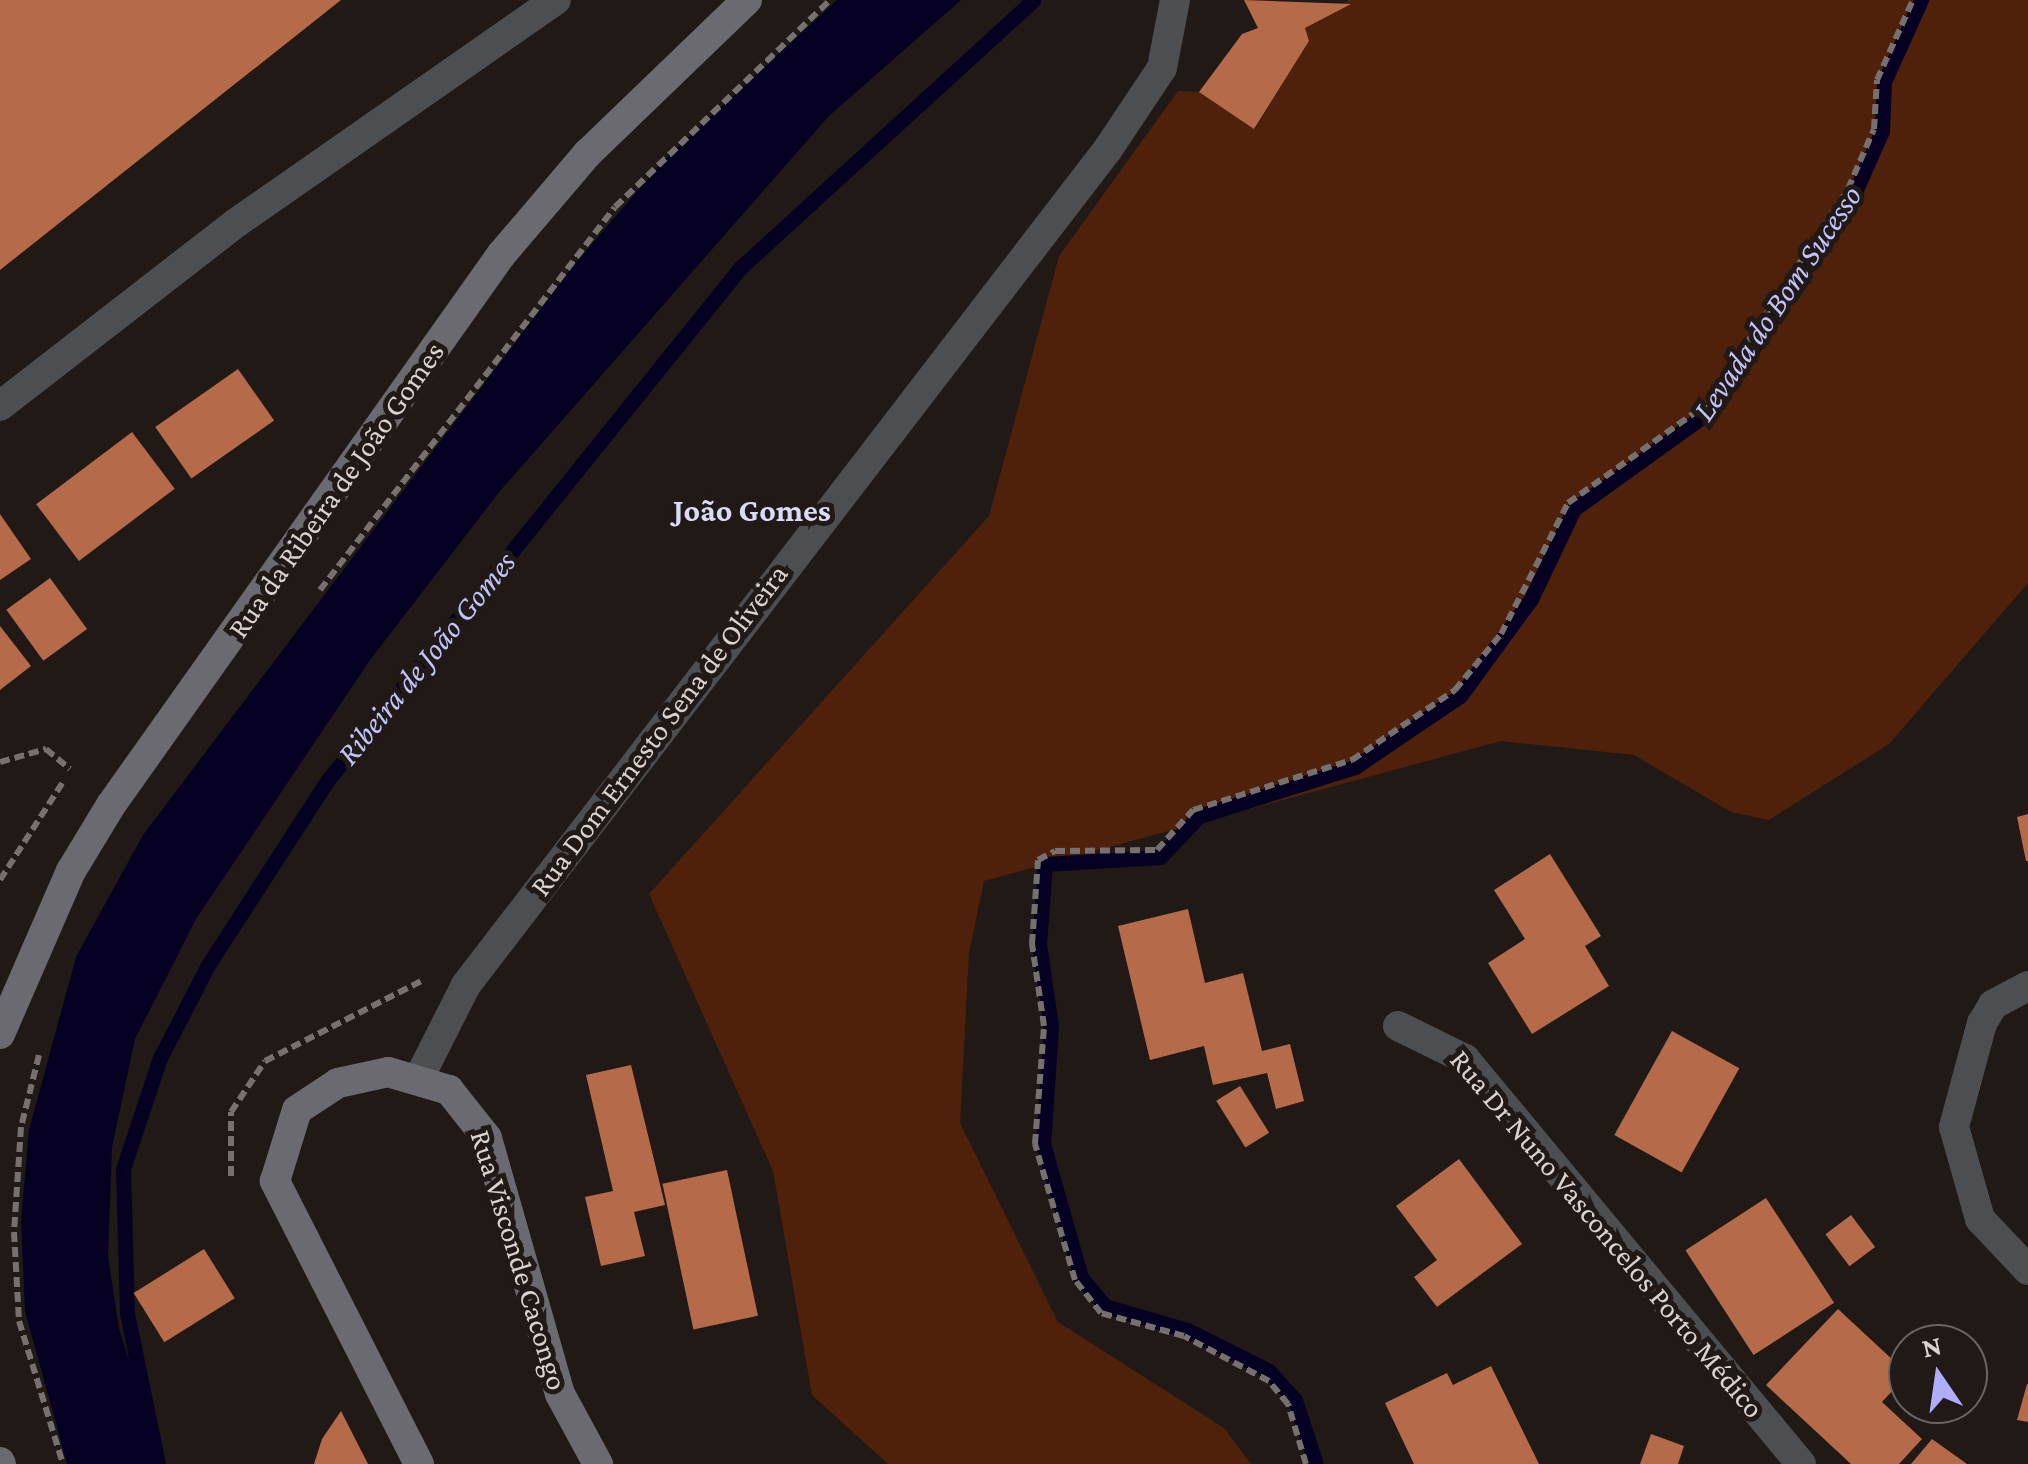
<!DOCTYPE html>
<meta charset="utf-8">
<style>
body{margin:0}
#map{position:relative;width:2028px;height:1464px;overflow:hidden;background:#201916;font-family:"Crimson Pro",serif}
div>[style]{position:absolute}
.green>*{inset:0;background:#4f210a}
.water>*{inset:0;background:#050022}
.stream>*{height:15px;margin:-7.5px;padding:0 7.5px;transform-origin:7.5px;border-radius:7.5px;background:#050022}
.building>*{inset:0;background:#b56b49;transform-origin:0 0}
.path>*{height:6px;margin-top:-3px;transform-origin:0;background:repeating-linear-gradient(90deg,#76706e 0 10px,transparent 0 15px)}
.street>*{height:30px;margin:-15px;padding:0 15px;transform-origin:15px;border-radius:15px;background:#4d4e51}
.secondary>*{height:30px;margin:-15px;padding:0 15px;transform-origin:15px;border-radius:15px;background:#6a6a70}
span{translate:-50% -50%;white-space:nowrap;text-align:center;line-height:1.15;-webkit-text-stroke:10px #201916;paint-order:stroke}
.street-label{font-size:30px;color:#d8d3d1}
.water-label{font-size:32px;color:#c1c3fd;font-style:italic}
.neighbourhood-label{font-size:32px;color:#d9dbf8;font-weight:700}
.north{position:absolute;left:1888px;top:1324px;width:100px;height:100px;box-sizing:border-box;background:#201916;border:2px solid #6a6361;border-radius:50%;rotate:347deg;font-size:28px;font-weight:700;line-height:40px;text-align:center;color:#d8d3d1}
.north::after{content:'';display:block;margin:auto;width:35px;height:45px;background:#aeaefb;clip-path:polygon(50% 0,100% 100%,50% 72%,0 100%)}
</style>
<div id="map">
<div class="green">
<i style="clip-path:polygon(1349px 0,2028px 0,2028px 583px,1889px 744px,1769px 820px,1731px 812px,1634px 755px,1501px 741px,984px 881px,969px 953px,960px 1123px,1058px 1322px,1224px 1428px,1251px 1464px,888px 1464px,812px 1395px,773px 1171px,649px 894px,989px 516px,1059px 256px,1178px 91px,1199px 92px,1255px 129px,1309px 41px,1305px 28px)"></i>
</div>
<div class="water">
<i style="clip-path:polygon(837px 0,961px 0,829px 116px,500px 491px,370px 660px,196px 919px,135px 1039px,112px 1147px,108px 1256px,119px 1329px,163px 1464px,67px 1464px,25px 1311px,21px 1221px,29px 1130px,76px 957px,143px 835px,573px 266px,664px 160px)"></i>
</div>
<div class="stream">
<i style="left:158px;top:1464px;width:154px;rotate:-101.6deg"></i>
<i style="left:127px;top:1313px;width:144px;rotate:-91.6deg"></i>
<i style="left:123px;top:1169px;width:117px;rotate:-71.6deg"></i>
<i style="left:160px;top:1058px;width:105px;rotate:-62.7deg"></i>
<i style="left:208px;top:965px;width:219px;rotate:-57.1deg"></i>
<i style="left:327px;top:781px;width:659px;rotate:-51.16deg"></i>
<i style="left:740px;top:268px;width:397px;rotate:-42.4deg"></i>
<i style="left:1316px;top:1464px;width:67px;rotate:-108.2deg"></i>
<i style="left:1295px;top:1400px;width:39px;rotate:-132deg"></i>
<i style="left:1269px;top:1371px;width:92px;rotate:-153.4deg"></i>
<i style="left:1187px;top:1330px;width:85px;rotate:-163.7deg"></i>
<i style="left:1105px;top:1306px;width:38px;rotate:-130deg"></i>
<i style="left:1081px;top:1277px;width:138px;rotate:-105.9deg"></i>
<i style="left:1043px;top:1144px;width:118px;rotate:-86.1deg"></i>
<i style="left:1051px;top:1026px;width:83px;rotate:-98.3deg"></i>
<i style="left:1039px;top:944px;width:80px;rotate:-85.7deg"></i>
<i style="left:1045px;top:864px;width:115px;rotate:-3.5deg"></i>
<i style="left:1160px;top:857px;width:57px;rotate:-46.4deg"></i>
<i style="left:1199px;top:816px;width:164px;rotate:-17.4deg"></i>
<i style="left:1355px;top:767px;width:127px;rotate:-34.1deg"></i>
<i style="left:1460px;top:696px;width:120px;rotate:-53.8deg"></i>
<i style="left:1531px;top:599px;width:100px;rotate:-64.5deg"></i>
<i style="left:1574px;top:509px;width:171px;rotate:-35.7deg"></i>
<i style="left:1713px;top:409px;width:259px;rotate:-56.8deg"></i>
<i style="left:1855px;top:192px;width:67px;rotate:-66.1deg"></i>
<i style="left:1882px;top:131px;width:49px;rotate:-87.7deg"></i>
<i style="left:1884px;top:82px;width:90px;rotate:-65.7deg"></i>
</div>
<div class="building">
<i style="clip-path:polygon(0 0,341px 0,0 270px)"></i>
<i style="clip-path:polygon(1244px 0,1351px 4px,1305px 28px,1309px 41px,1254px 129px,1199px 92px,1242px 34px,1258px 28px)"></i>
<i style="left:238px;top:369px;width:63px;height:101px;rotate:55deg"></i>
<i style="left:132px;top:432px;width:71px;height:120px;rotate:53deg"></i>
<i style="clip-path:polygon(0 514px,31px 559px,0 580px)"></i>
<i style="left:50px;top:578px;width:63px;height:54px;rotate:54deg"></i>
<i style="clip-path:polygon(0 626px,31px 666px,0 690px)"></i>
<i style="clip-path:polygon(2028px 814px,2028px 861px,2026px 861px,2017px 817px)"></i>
<i style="clip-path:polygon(1550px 854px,1601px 936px,1585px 946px,1609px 986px,1532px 1034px,1488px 963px,1525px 939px,1494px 890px)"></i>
<i style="clip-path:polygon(1188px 909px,1205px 983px,1243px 973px,1262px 1051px,1290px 1044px,1304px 1101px,1276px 1109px,1267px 1073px,1213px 1085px,1204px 1046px,1150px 1060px,1118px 926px)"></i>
<i style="left:1672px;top:1031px;width:77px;height:119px;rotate:29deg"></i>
<i style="clip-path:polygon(631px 1065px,665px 1205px,634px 1212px,645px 1256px,601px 1266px,585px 1197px,613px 1191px,586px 1075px)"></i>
<i style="left:1240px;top:1086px;width:55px;height:28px;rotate:58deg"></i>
<i style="clip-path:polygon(1459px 1159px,1522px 1244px,1437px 1307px,1414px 1277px,1437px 1260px,1396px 1206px)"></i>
<i style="left:727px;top:1170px;width:149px;height:66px;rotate:78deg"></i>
<i style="left:1766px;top:1198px;width:125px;height:96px;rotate:57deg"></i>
<i style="left:1851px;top:1215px;width:40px;height:32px;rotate:53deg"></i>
<i style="left:204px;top:1249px;width:58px;height:83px;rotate:58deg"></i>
<i style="clip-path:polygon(1838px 1309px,1908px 1374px,1882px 1402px,1922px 1439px,1899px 1464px,1851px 1464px,1766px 1385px)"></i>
<i style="clip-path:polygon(1491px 1366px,1539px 1464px,1414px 1464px,1385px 1403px,1447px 1373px,1453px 1385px)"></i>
<i style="clip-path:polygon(2027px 1384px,2028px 1384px,2028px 1422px,2017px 1420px)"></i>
<i style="clip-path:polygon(341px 1411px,368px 1464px,314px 1464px,322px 1439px)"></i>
<i style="clip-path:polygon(1651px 1434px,1684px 1446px,1678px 1464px,1640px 1464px)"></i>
<i style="clip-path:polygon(1932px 1439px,1967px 1464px,1911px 1464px)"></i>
</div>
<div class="path">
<i style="left:320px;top:590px;width:483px;rotate:-52.4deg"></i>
<i style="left:615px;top:207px;width:298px;rotate:-43.9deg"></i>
<i style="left:0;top:762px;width:48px;rotate:-15.8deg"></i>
<i style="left:46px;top:749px;width:31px;rotate:40deg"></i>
<i style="left:0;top:880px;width:117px;rotate:-57.3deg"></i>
<i style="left:39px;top:1055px;width:74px;rotate:104deg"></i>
<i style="left:21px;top:1127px;width:105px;rotate:93.8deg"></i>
<i style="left:14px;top:1232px;width:89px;rotate:86.8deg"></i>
<i style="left:19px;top:1321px;width:150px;rotate:72.9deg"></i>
<i style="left:231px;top:1176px;width:64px;rotate:-90deg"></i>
<i style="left:231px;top:1112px;width:61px;rotate:-56.3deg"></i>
<i style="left:265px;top:1061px;width:175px;rotate:-27.1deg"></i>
<i style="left:1306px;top:1464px;width:63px;rotate:-106.7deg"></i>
<i style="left:1288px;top:1404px;width:30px;rotate:-130deg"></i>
<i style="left:1269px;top:1381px;width:96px;rotate:-152.1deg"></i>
<i style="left:1184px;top:1336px;width:86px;rotate:-164.5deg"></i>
<i style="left:1101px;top:1313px;width:42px;rotate:-128.2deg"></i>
<i style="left:1075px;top:1280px;width:142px;rotate:-106.4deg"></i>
<i style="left:1035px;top:1144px;width:118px;rotate:-85.6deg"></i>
<i style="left:1044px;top:1026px;width:83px;rotate:-98.3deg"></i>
<i style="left:1032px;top:944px;width:84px;rotate:-85.9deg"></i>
<i style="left:1038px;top:860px;width:19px;rotate:-28deg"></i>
<i style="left:1055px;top:851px;width:102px;rotate:-0.6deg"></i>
<i style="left:1157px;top:850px;width:54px;rotate:-48deg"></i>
<i style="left:1193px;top:810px;width:167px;rotate:-17.5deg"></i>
<i style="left:1352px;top:760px;width:125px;rotate:-34.2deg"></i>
<i style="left:1455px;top:690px;width:72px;rotate:-50.6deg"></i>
<i style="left:1501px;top:634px;width:147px;rotate:-62.9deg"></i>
<i style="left:1568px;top:503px;width:171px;rotate:-35.5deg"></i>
<i style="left:1707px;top:404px;width:257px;rotate:-56.7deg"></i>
<i style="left:1848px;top:189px;width:65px;rotate:-66.6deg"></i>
<i style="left:1874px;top:129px;width:49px;rotate:-86.5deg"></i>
<i style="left:1877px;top:80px;width:88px;rotate:-65.8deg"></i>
</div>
<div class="street">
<i style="left:0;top:406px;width:299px;rotate:-37.8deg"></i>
<i style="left:236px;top:223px;width:390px;rotate:-34.9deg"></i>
<i style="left:2028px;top:986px;width:40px;rotate:152deg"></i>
<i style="left:1993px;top:1005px;width:21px;rotate:121deg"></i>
<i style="left:1982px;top:1023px;width:108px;rotate:105.1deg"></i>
<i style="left:1954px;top:1127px;width:96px;rotate:74.2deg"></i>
<i style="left:1980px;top:1219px;width:70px;rotate:46.7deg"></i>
<i style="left:1398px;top:1026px;width:75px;rotate:26.2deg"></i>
<i style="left:1465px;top:1059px;width:526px;rotate:50.32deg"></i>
<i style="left:420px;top:1076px;width:102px;rotate:-63.2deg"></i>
<i style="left:466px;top:985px;width:1054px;rotate:-52.48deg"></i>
<i style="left:1108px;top:149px;width:97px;rotate:-56.3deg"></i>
<i style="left:1162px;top:68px;width:69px;rotate:-79.2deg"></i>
</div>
<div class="secondary">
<i style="left:0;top:1034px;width:178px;rotate:-66.5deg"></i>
<i style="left:71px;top:871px;width:77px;rotate:-58.8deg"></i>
<i style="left:111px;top:805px;width:674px;rotate:-54.66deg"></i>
<i style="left:501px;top:255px;width:133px;rotate:-49.6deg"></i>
<i style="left:587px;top:154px;width:222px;rotate:-43.9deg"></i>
<i style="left:0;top:1462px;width:2px;rotate:63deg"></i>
<i style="left:419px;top:1464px;width:318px;rotate:-117deg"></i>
<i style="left:275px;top:1181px;width:74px;rotate:-72.8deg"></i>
<i style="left:297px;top:1110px;width:49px;rotate:-33.4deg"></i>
<i style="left:338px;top:1083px;width:51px;rotate:-12.4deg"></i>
<i style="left:388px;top:1072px;width:64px;rotate:16.4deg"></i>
<i style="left:449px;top:1090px;width:61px;rotate:51.6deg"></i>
<i style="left:487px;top:1138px;width:266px;rotate:74.1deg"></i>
<i style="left:560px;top:1394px;width:80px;rotate:61.5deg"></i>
</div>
<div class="street-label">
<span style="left:336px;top:490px;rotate:-55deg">Rua da Ribeira de João Gomes</span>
<span style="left:659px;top:730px;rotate:-53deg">Rua Dom Ernesto Sena de Oliveira</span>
<span style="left:1607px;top:1234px;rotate:50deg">Rua Dr Nuno Vasconcelos Porto Médico</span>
<span style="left:519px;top:1260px;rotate:73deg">Rua Visconde Cacongo</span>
</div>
<div class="water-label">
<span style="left:1777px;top:303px;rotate:-56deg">Levada do Bom Sucesso</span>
<span style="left:426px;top:658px;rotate:-51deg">Ribeira de João Gomes</span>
</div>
<div class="neighbourhood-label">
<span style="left:752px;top:510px">João Gomes</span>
</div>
<div class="north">N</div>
</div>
